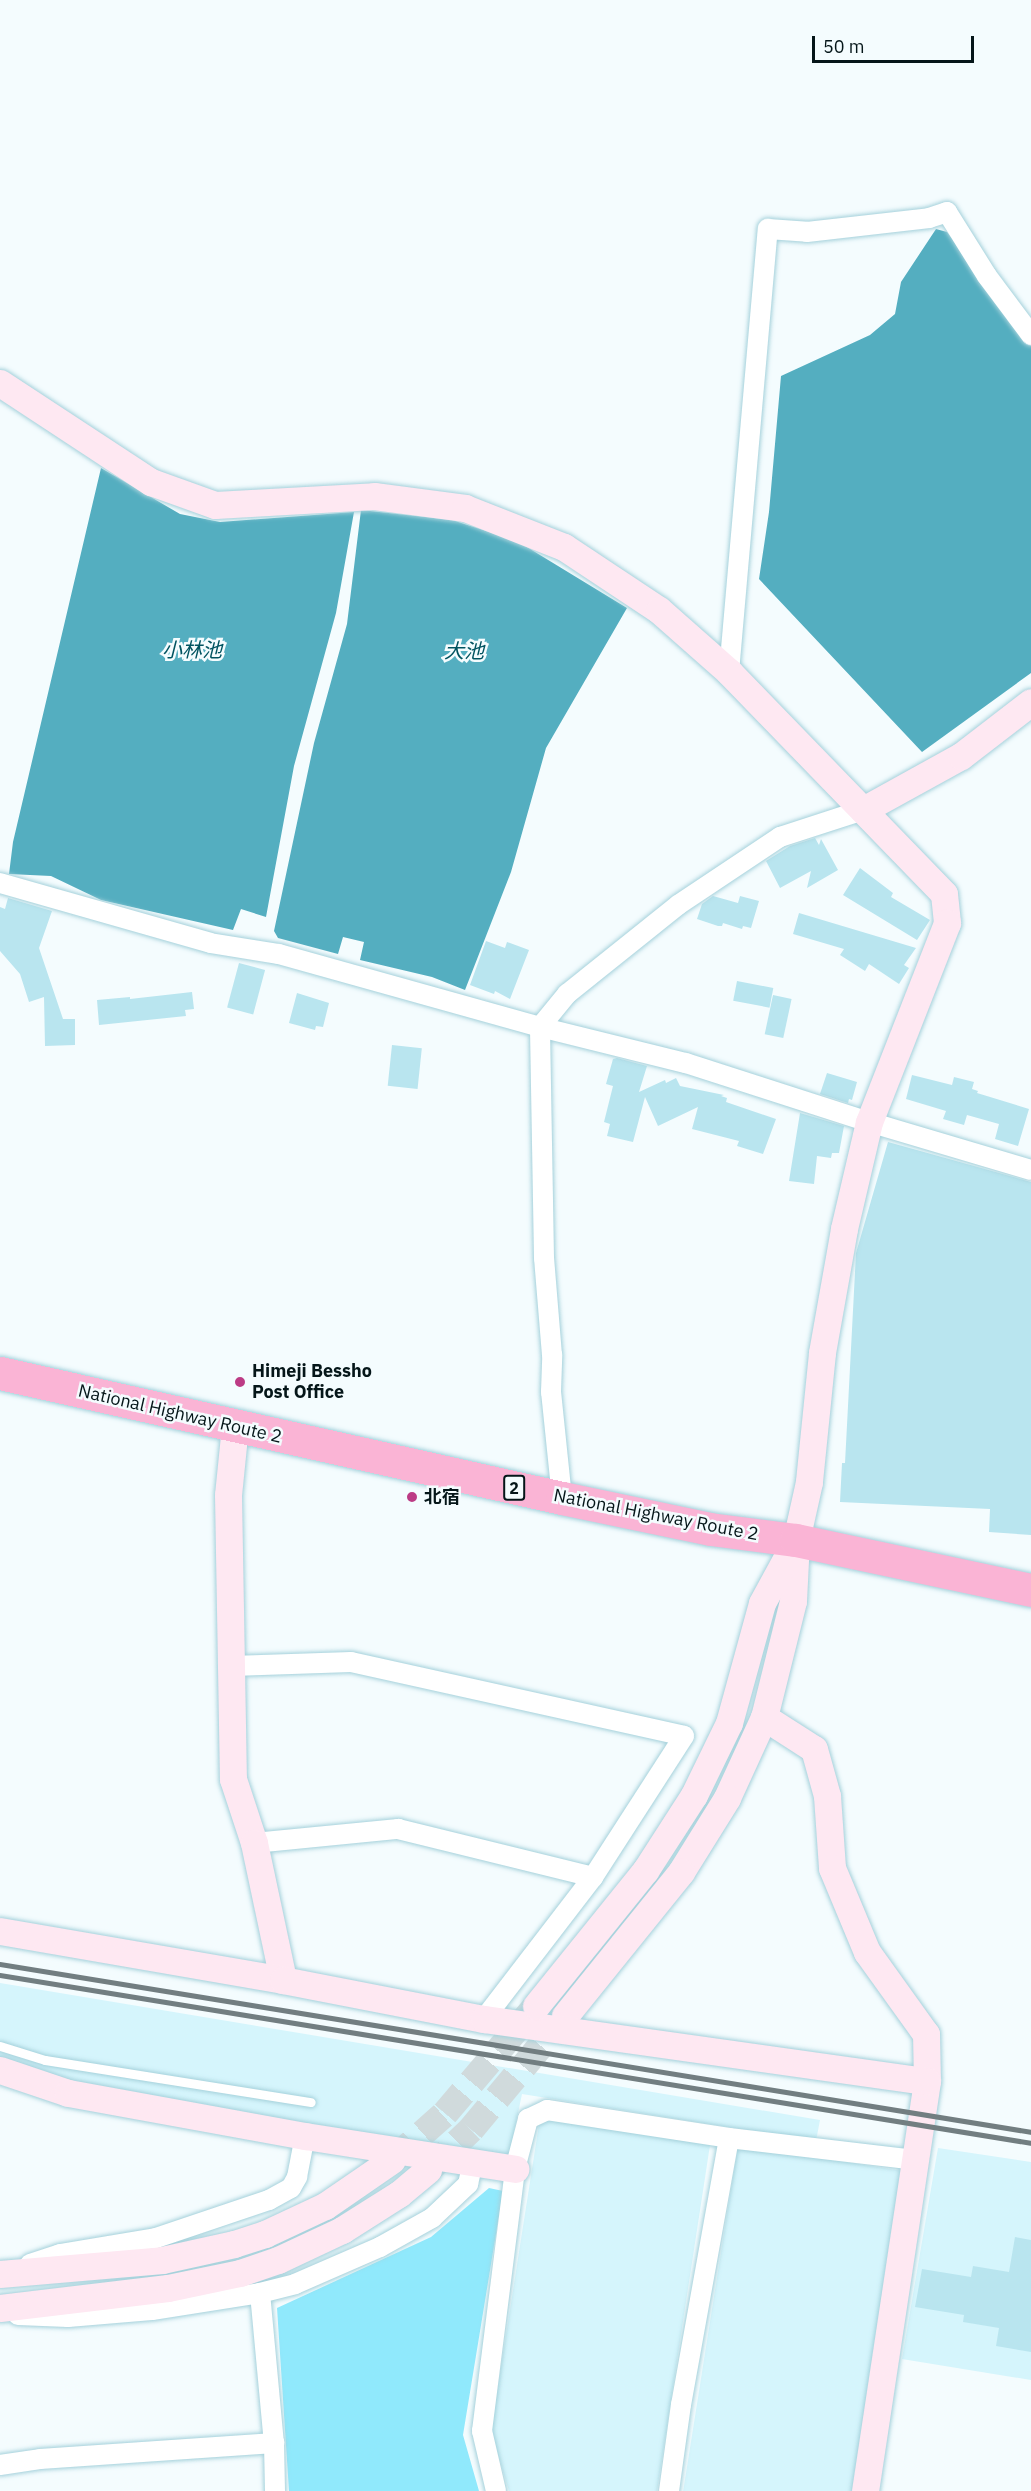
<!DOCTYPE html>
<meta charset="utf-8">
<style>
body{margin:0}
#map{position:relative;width:1031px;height:2491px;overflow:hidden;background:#f4fcfe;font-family:"IBM Plex Sans","Noto Sans JP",sans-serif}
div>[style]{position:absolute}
.built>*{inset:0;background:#d5f5fc;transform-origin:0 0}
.green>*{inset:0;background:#90e9fc}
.water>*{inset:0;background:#54aec0}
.building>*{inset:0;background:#b9e5ef;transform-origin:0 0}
.secondary-tunnel>*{height:27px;margin-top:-13.5px;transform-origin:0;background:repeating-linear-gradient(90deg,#d0dadc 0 27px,transparent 0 41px)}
.roads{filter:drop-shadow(0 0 2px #a5d1db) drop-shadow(0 0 2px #a5d1db)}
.lane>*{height:9px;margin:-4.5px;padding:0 4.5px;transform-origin:4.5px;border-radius:4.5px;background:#fff}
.street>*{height:20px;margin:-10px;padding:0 10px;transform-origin:10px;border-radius:10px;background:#fff}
.secondary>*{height:27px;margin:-13.5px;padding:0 13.5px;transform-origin:13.5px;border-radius:13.5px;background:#fee8f2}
.highway>*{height:33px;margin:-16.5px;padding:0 16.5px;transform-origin:16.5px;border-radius:16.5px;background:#fab4d5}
.rail>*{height:4.5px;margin:-2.25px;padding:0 2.25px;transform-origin:2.25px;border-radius:2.25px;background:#727e81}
.dots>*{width:16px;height:16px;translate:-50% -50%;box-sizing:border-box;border:3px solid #f4fcfe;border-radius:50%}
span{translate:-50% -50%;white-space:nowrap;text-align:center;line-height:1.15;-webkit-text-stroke:5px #f4fcfe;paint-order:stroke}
.shield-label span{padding:2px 4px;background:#f4fcfe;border:2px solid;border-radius:4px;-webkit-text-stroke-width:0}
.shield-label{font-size:16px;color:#051619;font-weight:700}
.poi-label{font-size:18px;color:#051619;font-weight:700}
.left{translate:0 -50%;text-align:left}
.street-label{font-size:18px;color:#051619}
.water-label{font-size:20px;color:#005360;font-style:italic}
.scale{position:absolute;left:812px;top:36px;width:162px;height:27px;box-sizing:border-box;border:3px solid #051619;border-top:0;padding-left:8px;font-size:18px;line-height:21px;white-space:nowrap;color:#051619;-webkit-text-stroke:4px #f4fcfe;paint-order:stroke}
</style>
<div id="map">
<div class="built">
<i style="clip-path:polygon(0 1983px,820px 2120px,816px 2141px,522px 2094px,509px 2156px,131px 2094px,77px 2082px,0 2058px)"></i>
<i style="clip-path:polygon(540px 2118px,710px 2145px,657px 2491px,509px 2491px,491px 2431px)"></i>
<i style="left:738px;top:2145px;width:168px;height:351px;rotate:9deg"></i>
<i style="clip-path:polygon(938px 2148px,1031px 2162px,1031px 2380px,902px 2359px)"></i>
</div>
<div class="green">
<i style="clip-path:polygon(489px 2188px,503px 2191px,463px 2435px,479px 2491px,289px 2491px,277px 2308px,431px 2237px)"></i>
</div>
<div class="water">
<i style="clip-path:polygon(936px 229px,947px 232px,1031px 340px,1031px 673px,922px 752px,759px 579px,769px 512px,781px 376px,870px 335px,895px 314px,901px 282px)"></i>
<i style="clip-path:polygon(101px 468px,180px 514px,220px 522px,354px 512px,336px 613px,294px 766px,266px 917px,241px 909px,233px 930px,101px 900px,51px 876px,9px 874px,13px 842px)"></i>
<i style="clip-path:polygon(361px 510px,452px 520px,517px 541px,627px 608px,546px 748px,511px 872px,465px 990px,432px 977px,360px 960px,364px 942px,343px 937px,338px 954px,278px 938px,274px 931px,314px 743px,347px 624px)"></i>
</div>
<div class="building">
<i style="clip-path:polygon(815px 838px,819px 845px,821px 839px,838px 870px,807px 888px,811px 871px,780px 888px,766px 861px,790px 846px)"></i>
<i style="clip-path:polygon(860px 868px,893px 893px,891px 897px,930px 920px,917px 940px,843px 895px)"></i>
<i style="clip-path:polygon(713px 896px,738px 903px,740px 896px,759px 901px,751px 928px,743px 926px,742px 929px,723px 923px,722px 926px,718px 926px,697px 919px,702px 904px)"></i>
<i style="clip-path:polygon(8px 898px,52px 911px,39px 948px,63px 1019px,75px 1019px,75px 1045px,45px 1046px,44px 997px,29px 1002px,20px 974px,0 951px,0 907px,5px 909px)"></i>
<i style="clip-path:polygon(799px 913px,916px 948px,904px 965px,909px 968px,899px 984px,869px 964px,865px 971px,840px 955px,844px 949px,793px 934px)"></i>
<i style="clip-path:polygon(486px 941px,505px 948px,507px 942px,529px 950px,510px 999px,495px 991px,494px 994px,470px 985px)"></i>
<i style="left:239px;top:963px;width:27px;height:46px;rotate:15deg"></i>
<i style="left:737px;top:981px;width:37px;height:20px;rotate:11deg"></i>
<i style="clip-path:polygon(192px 992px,194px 1009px,185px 1010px,186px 1016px,99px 1025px,97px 1000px,130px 997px,130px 999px)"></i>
<i style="clip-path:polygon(297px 993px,329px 1003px,323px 1027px,316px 1026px,315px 1030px,289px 1023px)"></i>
<i style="left:773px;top:995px;width:19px;height:40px;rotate:12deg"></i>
<i style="left:392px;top:1045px;width:30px;height:41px;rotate:6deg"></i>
<i style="clip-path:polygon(617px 1058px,647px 1066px,639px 1092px,665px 1080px,666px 1083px,676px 1078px,680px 1086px,724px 1095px,721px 1096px,727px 1098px,726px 1102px,776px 1119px,763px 1154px,737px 1146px,739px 1141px,692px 1129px,698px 1107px,658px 1126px,645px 1097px,633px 1142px,607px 1136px,610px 1124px,604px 1122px,613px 1086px,606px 1084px,613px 1059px)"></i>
<i style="clip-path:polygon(827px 1073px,857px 1082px,852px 1100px,849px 1099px,848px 1103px,820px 1094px)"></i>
<i style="clip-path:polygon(912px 1075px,952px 1085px,954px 1077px,974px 1082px,972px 1089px,978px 1091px,977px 1093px,1029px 1109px,1018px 1146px,995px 1139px,999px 1124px,967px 1115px,964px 1125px,943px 1119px,946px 1111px,906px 1099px)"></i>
<i style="clip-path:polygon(800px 1113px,844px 1126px,839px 1153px,832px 1153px,831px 1158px,817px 1156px,814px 1184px,789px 1181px)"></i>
<i style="clip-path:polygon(888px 1142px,1031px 1182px,1031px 1535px,989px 1532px,990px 1509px,840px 1502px,842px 1463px,845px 1463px,856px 1253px)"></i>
<i style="clip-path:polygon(1015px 2237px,1031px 2240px,1031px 2352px,996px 2346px,999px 2328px,963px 2322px,964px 2315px,915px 2307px,922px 2269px,971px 2277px,973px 2266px,1009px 2272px)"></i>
</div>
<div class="secondary-tunnel">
<i style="left:392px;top:2160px;width:71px;rotate:-41.6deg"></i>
<i style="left:445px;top:2113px;width:138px;rotate:-49.7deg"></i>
<i style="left:428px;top:2170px;width:59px;rotate:-43.6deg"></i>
<i style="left:471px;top:2129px;width:147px;rotate:-50.2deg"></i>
</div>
<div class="roads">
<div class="lane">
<i style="left:0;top:2046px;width:47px;rotate:17.3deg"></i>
<i style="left:45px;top:2060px;width:269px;rotate:9deg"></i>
</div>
<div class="street">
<i style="left:729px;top:672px;width:445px;rotate:-85deg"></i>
<i style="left:768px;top:229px;width:39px;rotate:4deg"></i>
<i style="left:807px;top:232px;width:123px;rotate:-6.5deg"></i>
<i style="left:929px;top:218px;width:19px;rotate:-18deg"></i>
<i style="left:947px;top:212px;width:75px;rotate:58deg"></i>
<i style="left:987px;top:276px;width:74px;rotate:53.3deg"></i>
<i style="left:0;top:883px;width:218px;rotate:15.9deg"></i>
<i style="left:210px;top:943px;width:70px;rotate:9.1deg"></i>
<i style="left:279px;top:954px;width:271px;rotate:15.6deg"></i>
<i style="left:540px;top:1027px;width:150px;rotate:13.9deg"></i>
<i style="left:686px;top:1063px;width:192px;rotate:17.9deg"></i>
<i style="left:869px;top:1122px;width:169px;rotate:16.5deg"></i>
<i style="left:562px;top:1498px;width:107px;rotate:-95.9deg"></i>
<i style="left:551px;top:1392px;width:37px;rotate:-88deg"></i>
<i style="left:552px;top:1355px;width:97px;rotate:-94.7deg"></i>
<i style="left:544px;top:1258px;width:231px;rotate:-91deg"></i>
<i style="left:540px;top:1027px;width:43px;rotate:-50.7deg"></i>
<i style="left:567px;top:994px;width:142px;rotate:-38.7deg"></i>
<i style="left:678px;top:905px;width:123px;rotate:-33.7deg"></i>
<i style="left:780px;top:837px;width:87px;rotate:-18deg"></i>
<i style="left:232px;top:1666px;width:119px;rotate:-1.9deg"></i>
<i style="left:351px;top:1662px;width:341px;rotate:12.5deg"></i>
<i style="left:684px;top:1736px;width:168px;rotate:122.8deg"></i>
<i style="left:593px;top:1877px;width:179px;rotate:127.5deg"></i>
<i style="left:254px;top:1843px;width:145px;rotate:-5.6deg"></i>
<i style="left:398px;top:1829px;width:201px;rotate:13.8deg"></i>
<i style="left:30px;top:2264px;width:32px;rotate:-18deg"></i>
<i style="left:60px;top:2254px;width:97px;rotate:-9.5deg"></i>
<i style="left:156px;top:2238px;width:119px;rotate:-18.6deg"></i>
<i style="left:269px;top:2200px;width:25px;rotate:-29deg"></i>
<i style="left:291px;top:2188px;width:13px;rotate:-61deg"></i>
<i style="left:297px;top:2177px;width:42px;rotate:-79deg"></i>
<i style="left:260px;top:2293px;width:151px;rotate:84.7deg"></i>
<i style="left:274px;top:2443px;width:48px;rotate:88.8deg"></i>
<i style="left:18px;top:2315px;width:50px;rotate:2.3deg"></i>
<i style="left:68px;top:2317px;width:84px;rotate:-4.8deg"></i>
<i style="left:152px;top:2310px;width:109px;rotate:-8.9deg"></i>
<i style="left:260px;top:2293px;width:36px;rotate:-14deg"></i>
<i style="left:295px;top:2284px;width:93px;rotate:-23.5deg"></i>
<i style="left:380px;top:2247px;width:60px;rotate:-29.1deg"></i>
<i style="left:432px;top:2218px;width:50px;rotate:-43.4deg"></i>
<i style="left:468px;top:2184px;width:22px;rotate:-77deg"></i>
<i style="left:0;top:2465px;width:40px;rotate:-8.5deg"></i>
<i style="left:40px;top:2459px;width:235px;rotate:-3.9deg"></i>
<i style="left:496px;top:2491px;width:62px;rotate:-103.1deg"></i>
<i style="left:482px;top:2431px;width:264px;rotate:-82.8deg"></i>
<i style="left:515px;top:2169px;width:52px;rotate:-75.4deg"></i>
<i style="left:528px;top:2119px;width:21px;rotate:-25deg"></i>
<i style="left:547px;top:2110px;width:184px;rotate:8.7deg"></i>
<i style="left:729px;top:2138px;width:187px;rotate:6.7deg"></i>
<i style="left:669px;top:2491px;width:87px;rotate:-82.1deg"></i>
<i style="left:681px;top:2405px;width:271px;rotate:-79.8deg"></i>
</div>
<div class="secondary">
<i style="left:0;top:383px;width:181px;rotate:33.3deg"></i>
<i style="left:151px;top:482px;width:68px;rotate:19.8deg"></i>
<i style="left:215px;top:505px;width:159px;rotate:-3.2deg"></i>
<i style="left:374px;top:496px;width:92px;rotate:7.5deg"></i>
<i style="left:465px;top:508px;width:106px;rotate:21.5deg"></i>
<i style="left:564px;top:547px;width:114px;rotate:33.6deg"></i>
<i style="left:659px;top:610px;width:94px;rotate:41.5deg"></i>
<i style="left:729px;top:672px;width:309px;rotate:45.9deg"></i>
<i style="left:944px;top:894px;width:29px;rotate:84deg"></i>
<i style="left:947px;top:923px;width:214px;rotate:111.4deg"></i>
<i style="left:869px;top:1122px;width:110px;rotate:103.2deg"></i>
<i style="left:844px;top:1229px;width:126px;rotate:100.1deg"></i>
<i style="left:822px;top:1353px;width:130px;rotate:95.8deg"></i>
<i style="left:809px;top:1482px;width:59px;rotate:102.6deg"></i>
<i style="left:796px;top:1540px;width:61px;rotate:92.8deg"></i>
<i style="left:793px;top:1601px;width:120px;rotate:104deg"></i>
<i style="left:764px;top:1717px;width:89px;rotate:114.6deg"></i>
<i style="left:727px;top:1798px;width:87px;rotate:121.9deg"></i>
<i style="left:681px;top:1872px;width:185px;rotate:128.9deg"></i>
<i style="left:863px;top:810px;width:112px;rotate:-28.9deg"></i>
<i style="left:961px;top:756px;width:88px;rotate:-37.6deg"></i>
<i style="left:235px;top:1426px;width:69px;rotate:95.8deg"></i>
<i style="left:228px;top:1495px;width:284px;rotate:89deg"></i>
<i style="left:233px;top:1779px;width:67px;rotate:71.8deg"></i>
<i style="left:254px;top:1843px;width:140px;rotate:78deg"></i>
<i style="left:764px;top:1717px;width:59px;rotate:32.6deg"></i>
<i style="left:814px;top:1749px;width:49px;rotate:74.5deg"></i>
<i style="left:827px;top:1796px;width:72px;rotate:86deg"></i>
<i style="left:832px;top:1868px;width:91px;rotate:67.4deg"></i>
<i style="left:867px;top:1952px;width:101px;rotate:54.3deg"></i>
<i style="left:926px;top:2034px;width:47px;rotate:88.8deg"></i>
<i style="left:927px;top:2081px;width:415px;rotate:98.6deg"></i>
<i style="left:0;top:1931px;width:287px;rotate:9.8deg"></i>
<i style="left:283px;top:1980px;width:205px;rotate:11deg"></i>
<i style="left:484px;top:2019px;width:447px;rotate:8deg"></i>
<i style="left:536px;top:2006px;width:174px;rotate:-51.1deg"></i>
<i style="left:645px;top:1871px;width:90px;rotate:-57.2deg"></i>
<i style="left:694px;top:1795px;width:80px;rotate:-64.1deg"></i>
<i style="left:729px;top:1723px;width:124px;rotate:-74.6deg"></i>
<i style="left:762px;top:1603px;width:65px;rotate:-61.5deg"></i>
<i style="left:0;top:2070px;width:72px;rotate:18.7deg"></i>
<i style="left:68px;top:2093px;width:241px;rotate:10.3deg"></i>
<i style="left:305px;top:2136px;width:213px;rotate:8.9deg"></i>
<i style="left:0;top:2274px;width:163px;rotate:-4.9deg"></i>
<i style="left:162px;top:2260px;width:74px;rotate:-12.5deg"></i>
<i style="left:234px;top:2244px;width:33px;rotate:-18deg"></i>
<i style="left:265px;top:2234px;width:66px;rotate:-25deg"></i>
<i style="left:325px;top:2206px;width:81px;rotate:-34.5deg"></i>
<i style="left:0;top:2308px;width:169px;rotate:-6.8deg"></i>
<i style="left:168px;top:2288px;width:74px;rotate:-11.8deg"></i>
<i style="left:240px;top:2273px;width:40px;rotate:-18.9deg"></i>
<i style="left:278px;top:2260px;width:71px;rotate:-25.1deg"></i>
<i style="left:342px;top:2230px;width:67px;rotate:-32.3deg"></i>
<i style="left:399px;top:2194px;width:38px;rotate:-40deg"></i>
</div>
<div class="highway">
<i style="left:0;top:1373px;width:576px;rotate:12.54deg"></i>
<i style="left:562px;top:1498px;width:151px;rotate:11.8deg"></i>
<i style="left:710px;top:1529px;width:87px;rotate:7.3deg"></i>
<i style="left:796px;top:1540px;width:240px;rotate:12deg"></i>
</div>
</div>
<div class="rail">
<i style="left:0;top:1964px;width:1045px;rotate:9.25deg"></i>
<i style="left:0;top:1975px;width:1045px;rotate:9.25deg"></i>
</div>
<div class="dots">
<i style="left:240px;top:1382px;background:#bc3b85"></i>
<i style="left:412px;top:1497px;background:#bc3b85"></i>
</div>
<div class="shield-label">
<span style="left:514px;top:1488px">2</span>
</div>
<div class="poi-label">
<span class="left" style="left:252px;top:1382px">Himeji Bessho<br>Post Office</span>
<span class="left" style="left:424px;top:1497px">北宿</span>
</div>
<div class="street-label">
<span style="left:180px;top:1414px;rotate:13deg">National Highway Route 2</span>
<span style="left:656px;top:1515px;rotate:11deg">National Highway Route 2</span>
</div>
<div class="water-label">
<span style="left:192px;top:649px">小林池</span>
<span style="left:464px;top:650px">大池</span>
</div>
<div class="scale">50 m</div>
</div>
